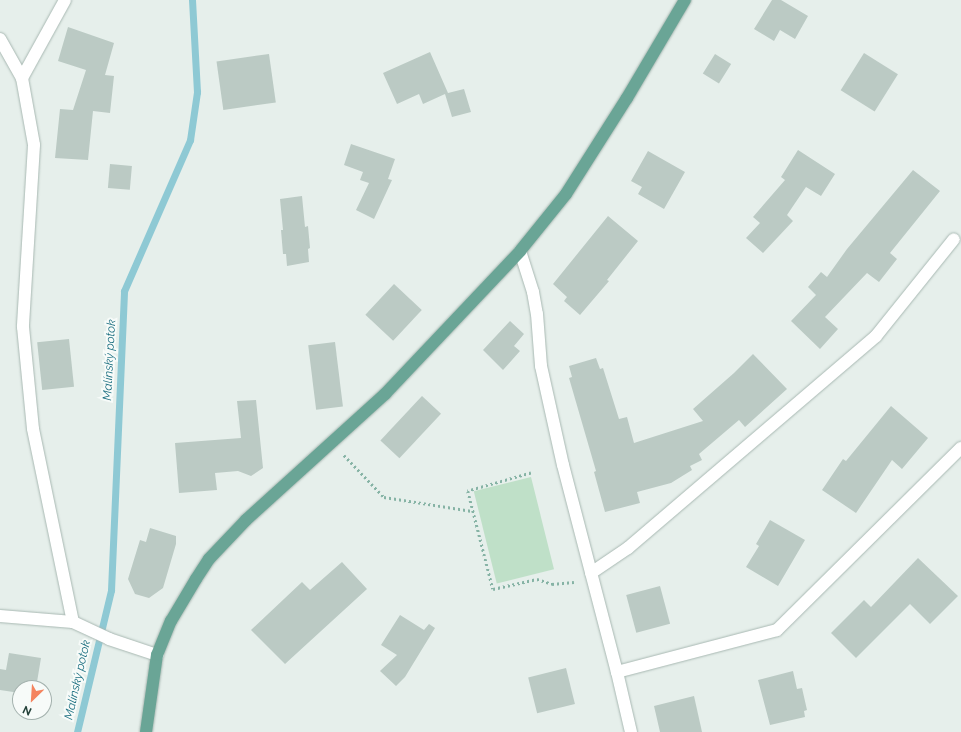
<!DOCTYPE html>
<meta charset="utf-8">
<style>
body{margin:0}
#map{position:relative;width:961px;height:732px;overflow:hidden;background:#e6efeb;font-family:Raleway,sans-serif}
div>[style]{position:absolute}
.green>*{inset:0;background:#bfe0c8;transform-origin:0 0}
.stream>*{height:7px;margin:-3.5px;padding:0 3.5px;transform-origin:3.5px;border-radius:3.5px;background:#8ec9d4}
.building>*{inset:0;background:#bbcac4;transform-origin:0 0}
.path>*{height:2.5px;margin-top:-1.25px;transform-origin:0;background:repeating-linear-gradient(90deg,#86b3a5 0 2px,transparent 0 5px)}
.roads{filter:drop-shadow(0 0 1px #a8b8b2) drop-shadow(0 0 1px #a8b8b2)}
.minor>*{height:12px;margin:-6px;padding:0 6px;transform-origin:6px;border-radius:6px;background:#fff}
.major>*{height:12px;margin:-6px;padding:0 6px;transform-origin:6px;border-radius:6px;background:#6aa596}
span{translate:-50% -50%;white-space:nowrap;text-align:center;line-height:1.15;-webkit-text-stroke:4px #f7fbf9;paint-order:stroke}
.water-label{font-size:12px;color:#1c6f80;font-style:italic}
.north{position:absolute;left:12px;top:680px;width:40px;height:40px;box-sizing:border-box;background:#f7fbf9;border:1px solid #a3b1ad;border-radius:50%;rotate:205deg;font-size:11px;font-weight:700;line-height:16px;text-align:center;color:#24423a}
.north::after{content:'';display:block;margin:auto;width:14px;height:18px;background:#f4845f;clip-path:polygon(50% 0,100% 100%,50% 72%,0 100%)}
</style>
<div id="map">
<div class="green">
<i style="left:531px;top:477px;width:95px;height:59px;rotate:76deg"></i>
</div>
<div class="stream">
<i style="left:77px;top:732px;width:146px;rotate:-76.5deg"></i>
<i style="left:111px;top:590px;width:299px;rotate:-87.5deg"></i>
<i style="left:124px;top:291px;width:165px;rotate:-66.4deg"></i>
<i style="left:190px;top:140px;width:49px;rotate:-81.7deg"></i>
<i style="left:197px;top:92px;width:92px;rotate:-93.1deg"></i>
</div>
<div class="building">
<i style="clip-path:polygon(772px 0,781px 0,808px 16px,795px 39px,780px 30px,774px 41px,754px 29px)"></i>
<i style="clip-path:polygon(68px 27px,114px 43px,105px 75px,114px 76px,110px 113px,93px 111px,88px 160px,55px 158px,60px 109px,73px 110px,86px 70px,58px 61px)"></i>
<i style="clip-path:polygon(430px 52px,448px 93px,464px 89px,471px 112px,452px 117px,445px 94px,423px 104px,419px 94px,397px 104px,383px 73px)"></i>
<i style="left:864px;top:53px;width:40px;height:44px;rotate:32deg"></i>
<i style="left:269px;top:54px;width:49px;height:53px;rotate:82deg"></i>
<i style="left:715px;top:54px;width:19px;height:23px;rotate:32deg"></i>
<i style="clip-path:polygon(351px 144px,395px 159px,388px 179px,392px 180px,374px 219px,356px 210px,369px 183px,360px 180px,363px 172px,344px 165px)"></i>
<i style="clip-path:polygon(798px 150px,835px 174px,821px 196px,806px 187px,787px 215px,793px 221px,763px 253px,746px 238px,760px 223px,753px 217px,785px 180px,781px 177px)"></i>
<i style="clip-path:polygon(648px 151px,685px 172px,664px 209px,638px 194px,642px 187px,631px 181px)"></i>
<i style="left:110px;top:164px;width:22px;height:24px;rotate:5deg"></i>
<i style="clip-path:polygon(913px 170px,940px 191px,890px 253px,897px 259px,879px 282px,867px 273px,825px 317px,838px 329px,820px 349px,791px 321px,816px 295px,808px 287px,821px 272px,827px 277px,847px 249px)"></i>
<i style="clip-path:polygon(302px 196px,305px 227px,308px 226px,310px 248px,308px 249px,309px 262px,287px 266px,286px 254px,283px 254px,281px 230px,283px 230px,280px 199px)"></i>
<i style="clip-path:polygon(608px 216px,638px 241px,607px 280px,609px 281px,580px 315px,564px 301px,567px 297px,553px 284px)"></i>
<i style="left:394px;top:284px;width:38px;height:42px;rotate:43deg"></i>
<i style="clip-path:polygon(510px 321px,524px 334px,514px 346px,520px 351px,503px 370px,483px 350px)"></i>
<i style="left:69px;top:339px;width:48px;height:32px;rotate:84deg"></i>
<i style="left:335px;top:342px;width:65px;height:27px;rotate:83deg"></i>
<i style="clip-path:polygon(753px 354px,787px 389px,745px 427px,739px 420px,699px 454px,702px 460px,690px 466px,692px 470px,671px 483px,637px 492px,640px 503px,605px 512px,594px 472px,596px 471px,569px 378px,572px 377px,569px 366px,596px 358px,600px 369px,603px 368px,619px 419px,627px 417px,634px 443px,703px 421px,693px 409px,734px 373px)"></i>
<i style="left:422px;top:396px;width:26px;height:61px;rotate:43deg"></i>
<i style="clip-path:polygon(256px 400px,263px 468px,251px 476px,238px 471px,215px 473px,217px 490px,179px 493px,175px 443px,241px 438px,237px 401px)"></i>
<i style="clip-path:polygon(891px 406px,928px 438px,902px 469px,892px 460px,856px 513px,822px 490px,843px 459px,846px 461px)"></i>
<i style="clip-path:polygon(770px 520px,805px 540px,778px 586px,746px 567px,759px 546px,756px 544px)"></i>
<i style="clip-path:polygon(150px 528px,176px 536px,176px 544px,163px 588px,149px 598px,135px 594px,128px 579px,140px 540px,146px 542px)"></i>
<i style="clip-path:polygon(918px 558px,958px 596px,930px 624px,910px 604px,856px 658px,831px 633px,864px 600px,871px 607px)"></i>
<i style="clip-path:polygon(342px 562px,367px 589px,285px 664px,251px 630px,302px 582px,310px 590px)"></i>
<i style="left:660px;top:586px;width:39px;height:35px;rotate:75deg"></i>
<i style="clip-path:polygon(400px 615px,424px 630px,429px 624px,435px 628px,405px 677px,396px 686px,380px 671px,397px 655px,381px 645px)"></i>
<i style="clip-path:polygon(9px 653px,41px 658px,36px 688px,20px 688px,20px 693px,0 690px,0 669px,6px 670px)"></i>
<i style="left:566px;top:668px;width:37px;height:39px;rotate:76deg"></i>
<i style="clip-path:polygon(793px 671px,797px 689px,802px 688px,807px 710px,804px 711px,805px 717px,770px 725px,758px 680px)"></i>
<i style="clip-path:polygon(694px 696px,702px 732px,660px 732px,654px 706px)"></i>
</div>
<div class="path">
<i style="left:344px;top:455px;width:58px;rotate:46.4deg"></i>
<i style="left:384px;top:497px;width:89px;rotate:9deg"></i>
<i style="left:531px;top:473px;width:66px;rotate:164.1deg"></i>
<i style="left:468px;top:491px;width:101px;rotate:75.7deg"></i>
<i style="left:493px;top:589px;width:45px;rotate:-12.8deg"></i>
<i style="left:537px;top:579px;width:16px;rotate:18deg"></i>
<i style="left:552px;top:584px;width:22px;rotate:-5deg"></i>
</div>
<div class="roads">
<div class="minor">
<i style="left:0;top:39px;width:45px;rotate:60.6deg"></i>
<i style="left:22px;top:78px;width:68px;rotate:79.8deg"></i>
<i style="left:34px;top:145px;width:182px;rotate:93.5deg"></i>
<i style="left:23px;top:327px;width:102px;rotate:84.4deg"></i>
<i style="left:33px;top:429px;width:197px;rotate:78.3deg"></i>
<i style="left:22px;top:78px;width:89px;rotate:-61.1deg"></i>
<i style="left:520px;top:251px;width:43px;rotate:72.4deg"></i>
<i style="left:533px;top:292px;width:22px;rotate:80deg"></i>
<i style="left:537px;top:314px;width:52px;rotate:85.6deg"></i>
<i style="left:541px;top:366px;width:101px;rotate:77.5deg"></i>
<i style="left:563px;top:465px;width:214px;rotate:75.4deg"></i>
<i style="left:617px;top:672px;width:62px;rotate:76.9deg"></i>
<i style="left:591px;top:573px;width:45px;rotate:-34deg"></i>
<i style="left:628px;top:548px;width:326px;rotate:-40.5deg"></i>
<i style="left:876px;top:336px;width:124px;rotate:-51.2deg"></i>
<i style="left:0;top:616px;width:73px;rotate:4.7deg"></i>
<i style="left:73px;top:622px;width:40px;rotate:25deg"></i>
<i style="left:109px;top:639px;width:51px;rotate:18.4deg"></i>
<i style="left:617px;top:672px;width:165px;rotate:-14.7deg"></i>
<i style="left:777px;top:630px;width:259px;rotate:-44.7deg"></i>
</div>
<div class="major">
<i style="left:146px;top:732px;width:78px;rotate:-81.9deg"></i>
<i style="left:157px;top:655px;width:37px;rotate:-68deg"></i>
<i style="left:171px;top:621px;width:49px;rotate:-59.2deg"></i>
<i style="left:196px;top:579px;width:24px;rotate:-57deg"></i>
<i style="left:209px;top:559px;width:54px;rotate:-46.5deg"></i>
<i style="left:246px;top:520px;width:188px;rotate:-42.2deg"></i>
<i style="left:385px;top:394px;width:197px;rotate:-46.6deg"></i>
<i style="left:520px;top:251px;width:73px;rotate:-51.1deg"></i>
<i style="left:566px;top:194px;width:114px;rotate:-57.6deg"></i>
<i style="left:627px;top:98px;width:114px;rotate:-59.4deg"></i>
</div>
</div>
<div class="water-label">
<span style="left:110px;top:360px;rotate:-87deg">Malínský potok</span>
<span style="left:78px;top:680px;rotate:-77deg">Malínský potok</span>
</div>
<div class="north">N</div>
</div>
